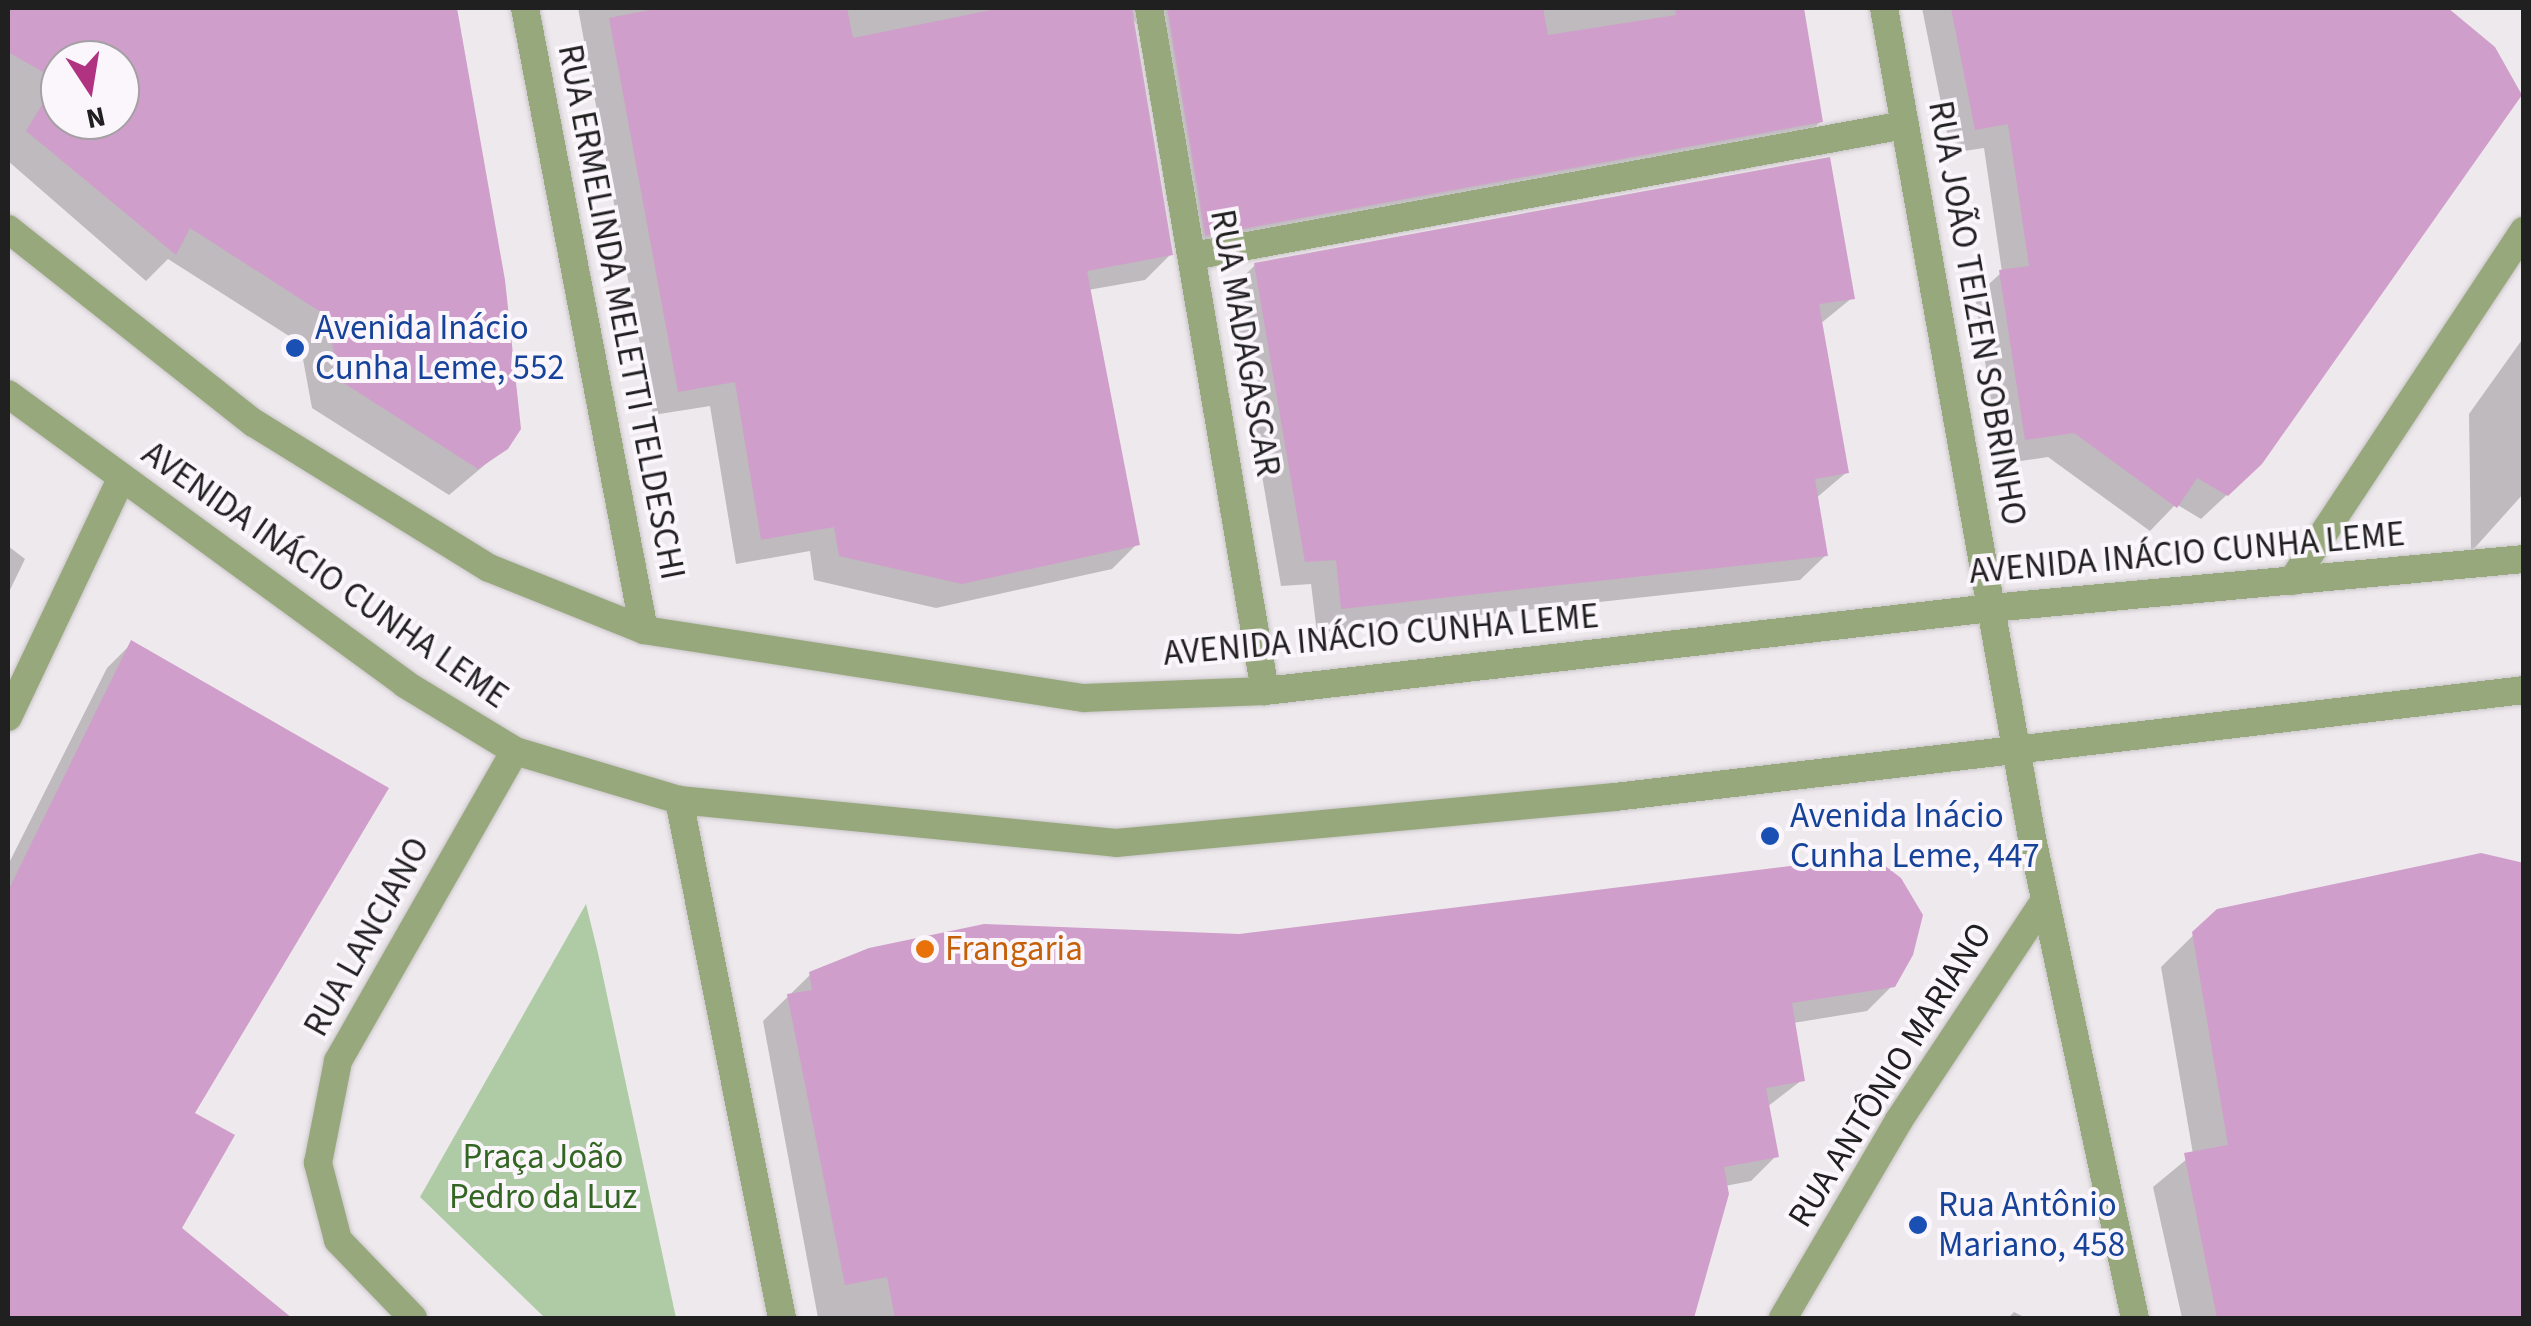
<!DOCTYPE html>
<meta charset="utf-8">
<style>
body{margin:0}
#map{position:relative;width:2531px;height:1326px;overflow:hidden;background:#eee9ed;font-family:"Source Sans 3",sans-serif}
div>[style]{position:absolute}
.green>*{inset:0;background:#afcba6}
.shadow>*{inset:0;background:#0003}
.building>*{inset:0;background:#d09ecb}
.roads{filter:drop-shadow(0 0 2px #c9c5c8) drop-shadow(0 0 2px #c9c5c8)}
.service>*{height:28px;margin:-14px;padding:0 14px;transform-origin:14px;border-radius:14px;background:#97a97c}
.minor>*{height:28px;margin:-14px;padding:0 14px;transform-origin:14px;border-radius:14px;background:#97a97c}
.tertiary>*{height:28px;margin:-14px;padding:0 14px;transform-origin:14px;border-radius:14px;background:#97a97c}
.dots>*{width:28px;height:28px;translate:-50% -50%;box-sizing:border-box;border:5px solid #fbf6fb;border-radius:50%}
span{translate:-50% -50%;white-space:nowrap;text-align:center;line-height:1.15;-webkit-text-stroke:8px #fbf6fb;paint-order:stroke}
.street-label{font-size:35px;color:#212021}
.transit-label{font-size:35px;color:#164399}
.left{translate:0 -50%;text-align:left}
.food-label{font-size:35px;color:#c56008}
.park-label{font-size:35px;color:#362}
.frame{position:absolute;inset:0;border:10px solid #212021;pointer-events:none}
.north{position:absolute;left:40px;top:40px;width:100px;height:100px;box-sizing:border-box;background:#fbf6fb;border:2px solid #a4a0a4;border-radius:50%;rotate:168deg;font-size:28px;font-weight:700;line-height:40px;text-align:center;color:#212021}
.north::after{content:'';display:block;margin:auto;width:35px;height:45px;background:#b03281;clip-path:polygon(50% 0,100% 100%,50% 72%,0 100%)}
</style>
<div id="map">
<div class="green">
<i style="clip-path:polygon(586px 904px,598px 953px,676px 1318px,545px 1318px,420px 1197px)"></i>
</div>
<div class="shadow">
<i style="clip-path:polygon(evenodd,8px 8px,454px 8px,503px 281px,506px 447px,449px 495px,312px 408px,300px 343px,168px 259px,146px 281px,8px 161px,8px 8px,60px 60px,120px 60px,120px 120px,60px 120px,60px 60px)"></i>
<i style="clip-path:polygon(578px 8px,1800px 8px,1821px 121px,1796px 146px,1181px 260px,1142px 31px,1130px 15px,1171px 254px,1145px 280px,1088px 290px,1137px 544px,1112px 569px,936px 608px,814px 580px,810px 551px,736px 564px,710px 406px,653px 415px)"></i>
<i style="clip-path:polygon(1922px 8px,2445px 8px,2493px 49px,2234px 488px,2201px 519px,2176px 504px,2150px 531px,2048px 457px,2001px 464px,1975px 297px,2002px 272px,1984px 148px,1951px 153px)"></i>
<i style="clip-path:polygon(1255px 265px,1852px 298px,1820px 324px,1847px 472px,1815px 499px,1826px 555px,1800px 580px,1317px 633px,1311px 584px,1281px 586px,1230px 290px)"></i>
<i style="clip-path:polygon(2524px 337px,2524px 493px,2471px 552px,2469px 414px)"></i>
<i style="clip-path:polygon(8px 546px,25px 559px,8px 594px)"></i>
<i style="clip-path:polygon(131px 644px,192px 1114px,178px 1228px,280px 1318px,8px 1318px,8px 865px,107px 668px)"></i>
<i style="clip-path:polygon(2481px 855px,2524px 890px,2524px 1318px,2182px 1318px,2153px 1187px,2193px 1154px,2161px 967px,2218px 911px)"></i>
<i style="clip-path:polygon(811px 974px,1893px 985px,1867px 1011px,1793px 1023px,1802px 1080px,1767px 1107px,1776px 1156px,1751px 1181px,1725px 1186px,1691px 1318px,818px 1318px,763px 1021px)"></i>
<i style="clip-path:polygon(2014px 1312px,2026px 1318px,2008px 1318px)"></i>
</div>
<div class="building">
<i style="clip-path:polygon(evenodd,8px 8px,457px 8px,505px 280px,521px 429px,508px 449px,478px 469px,339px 380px,327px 316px,190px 228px,176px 255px,26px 131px,57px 80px,8px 52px,8px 8px,60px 60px,120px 60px,120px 120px,60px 120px,60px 60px)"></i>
<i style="clip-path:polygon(660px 8px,847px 8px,853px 38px,1001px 8px,1132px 8px,1173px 255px,1087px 271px,1140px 545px,962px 584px,839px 556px,834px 527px,761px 540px,735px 382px,678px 392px,609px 18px)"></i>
<i style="clip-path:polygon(1167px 8px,1543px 8px,1548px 35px,1676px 15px,1675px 8px,1804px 8px,1823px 122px,1205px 236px)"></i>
<i style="clip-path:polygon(1951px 8px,2448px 8px,2495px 47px,2522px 95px,2262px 464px,2228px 496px,2197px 478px,2177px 508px,2074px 433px,2025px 440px,1999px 270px,2029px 266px,2008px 124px,1975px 130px)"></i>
<i style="clip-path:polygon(1830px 157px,1855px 299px,1819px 304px,1849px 473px,1815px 479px,1828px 556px,1341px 609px,1336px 560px,1305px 562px,1254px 263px)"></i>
<i style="clip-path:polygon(131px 640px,389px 788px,195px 1113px,235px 1135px,182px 1228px,292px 1318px,8px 1318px,8px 891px)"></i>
<i style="clip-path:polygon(2481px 853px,2524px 863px,2524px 1318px,2217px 1318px,2184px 1153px,2228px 1145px,2192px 932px,2217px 909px)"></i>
<i style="clip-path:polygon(1872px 856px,1901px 878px,1923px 915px,1913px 955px,1895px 987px,1792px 1003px,1805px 1081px,1766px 1088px,1779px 1157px,1724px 1167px,1729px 1194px,1694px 1318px,895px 1318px,887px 1277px,845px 1285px,787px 994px,812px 990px,809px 972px,869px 948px,984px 924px,1239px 934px)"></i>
</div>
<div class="roads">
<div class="service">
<i style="left:1193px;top:256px;width:724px;rotate:-10.43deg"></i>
</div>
<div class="minor">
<i style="left:525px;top:8px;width:633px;rotate:79.17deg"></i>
<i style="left:1149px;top:8px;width:693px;rotate:80.36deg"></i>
<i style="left:1884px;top:8px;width:843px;rotate:79.89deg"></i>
<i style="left:2032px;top:838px;width:491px;rotate:77.9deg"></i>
<i style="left:2292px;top:581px;width:420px;rotate:-56.5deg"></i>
<i style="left:8px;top:717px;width:263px;rotate:-64.6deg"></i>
<i style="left:679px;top:800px;width:528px;rotate:78.75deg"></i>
<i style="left:413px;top:1318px;width:108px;rotate:-133.9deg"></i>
<i style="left:338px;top:1240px;width:80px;rotate:-104.6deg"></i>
<i style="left:318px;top:1163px;width:104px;rotate:-78.9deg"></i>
<i style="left:338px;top:1061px;width:357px;rotate:-60.3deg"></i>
<i style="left:1783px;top:1318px;width:229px;rotate:-59.6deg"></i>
<i style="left:1899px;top:1120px;width:262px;rotate:-56.4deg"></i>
</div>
<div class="tertiary">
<i style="left:8px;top:229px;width:313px;rotate:38.3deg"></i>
<i style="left:254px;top:423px;width:276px;rotate:31.7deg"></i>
<i style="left:489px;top:568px;width:167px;rotate:21.8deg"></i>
<i style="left:644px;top:630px;width:445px;rotate:8.8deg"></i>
<i style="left:1084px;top:698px;width:181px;rotate:-2.2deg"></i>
<i style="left:1265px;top:691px;width:731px;rotate:-6.52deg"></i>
<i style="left:1991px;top:608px;width:535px;rotate:-5.25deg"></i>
<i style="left:8px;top:394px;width:492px;rotate:36.1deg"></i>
<i style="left:405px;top:684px;width:129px;rotate:31.3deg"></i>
<i style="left:515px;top:751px;width:171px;rotate:16.6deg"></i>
<i style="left:679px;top:800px;width:439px;rotate:5.6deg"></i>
<i style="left:1116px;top:843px;width:501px;rotate:-5.27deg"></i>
<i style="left:1615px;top:797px;width:915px;rotate:-6.71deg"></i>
</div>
</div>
<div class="dots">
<i style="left:295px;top:348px;background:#1a4fb4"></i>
<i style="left:1770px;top:836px;background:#1a4fb4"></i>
<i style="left:925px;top:949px;background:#e8710a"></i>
<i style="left:1918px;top:1225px;background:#1a4fb4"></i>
</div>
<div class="street-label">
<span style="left:621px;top:312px;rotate:79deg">RUA ERMELINDA MELETTI TELDESCHI</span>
<span style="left:1977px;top:313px;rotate:80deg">RUA JOÃO TEIZEN SOBRINHO</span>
<span style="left:1245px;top:343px;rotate:80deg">RUA MADAGASCAR</span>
<span style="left:2187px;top:553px;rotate:-5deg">AVENIDA INÁCIO CUNHA LEME</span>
<span style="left:325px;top:575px;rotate:35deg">AVENIDA INÁCIO CUNHA LEME</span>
<span style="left:1381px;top:635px;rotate:-5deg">AVENIDA INÁCIO CUNHA LEME</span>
<span style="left:367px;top:937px;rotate:-61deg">RUA LANCIANO</span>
<span style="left:1890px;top:1075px;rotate:-58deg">RUA ANTÔNIO MARIANO</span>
</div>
<div class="transit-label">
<span class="left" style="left:315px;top:348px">Avenida Inácio<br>Cunha Leme, 552</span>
<span class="left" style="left:1790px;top:836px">Avenida Inácio<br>Cunha Leme, 447</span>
<span class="left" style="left:1938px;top:1225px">Rua Antônio<br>Mariano, 458</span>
</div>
<div class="food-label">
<span class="left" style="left:945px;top:949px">Frangaria</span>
</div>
<div class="park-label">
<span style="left:543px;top:1177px">Praça João<br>Pedro da Luz</span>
</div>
<div class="frame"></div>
<div class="north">N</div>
</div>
